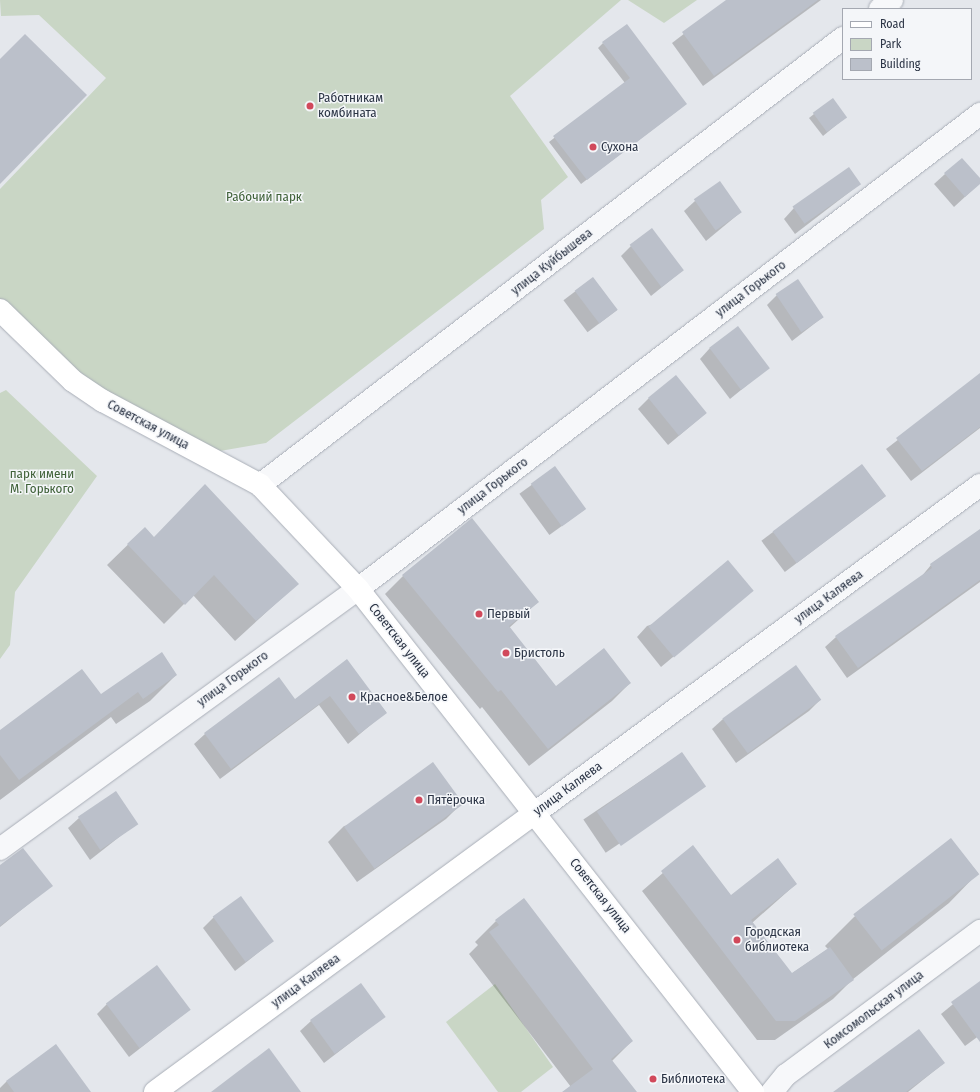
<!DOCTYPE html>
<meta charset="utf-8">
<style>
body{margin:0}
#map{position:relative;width:980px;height:1092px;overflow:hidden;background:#e4e7ec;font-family:"Fira Sans Condensed",sans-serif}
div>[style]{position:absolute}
.green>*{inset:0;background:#c9d6c5}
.shadow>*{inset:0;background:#0003;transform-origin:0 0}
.building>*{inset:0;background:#bbc0ca;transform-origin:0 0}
.roads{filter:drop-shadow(0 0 1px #a9aeb7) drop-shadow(0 0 1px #a9aeb7)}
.street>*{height:22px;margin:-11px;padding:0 11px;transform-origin:11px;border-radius:11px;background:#f7f8fa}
.secondary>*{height:22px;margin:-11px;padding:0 11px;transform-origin:11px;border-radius:11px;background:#fff}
.dots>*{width:11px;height:11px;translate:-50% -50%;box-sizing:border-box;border:2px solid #f4f6f9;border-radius:50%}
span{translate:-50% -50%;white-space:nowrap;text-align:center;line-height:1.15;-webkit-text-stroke:3px #f4f6f9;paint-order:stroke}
.poi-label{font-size:13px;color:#2b3445}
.left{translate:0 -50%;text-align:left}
.park-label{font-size:13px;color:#3f6138}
.street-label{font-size:13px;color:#2b3445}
.legend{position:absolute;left:842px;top:8px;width:130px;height:72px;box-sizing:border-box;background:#f4f6f9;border:1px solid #a4a8b1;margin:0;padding:5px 7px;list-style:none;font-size:12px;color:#2b3445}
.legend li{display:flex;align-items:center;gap:8px;height:20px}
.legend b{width:20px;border:1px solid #a4a8b1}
</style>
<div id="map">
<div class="green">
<i style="clip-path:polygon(0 0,621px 0,510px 96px,568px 177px,541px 200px,544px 229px,266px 443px,220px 451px,103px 401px,0 310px,0 189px,106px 78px,39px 15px,1px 16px)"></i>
<i style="clip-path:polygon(628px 0,697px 0,664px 23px)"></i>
<i style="clip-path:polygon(6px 390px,97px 476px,15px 592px,10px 645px,0 659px,0 393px)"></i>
<i style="clip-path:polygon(495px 984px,553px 1067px,521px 1092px,498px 1092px,446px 1022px)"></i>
</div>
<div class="shadow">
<i style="clip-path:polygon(728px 0,821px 0,703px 86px,672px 43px)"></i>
<i style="clip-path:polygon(603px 43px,681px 108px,581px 184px,549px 142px,625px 83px,598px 48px)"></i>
<i style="clip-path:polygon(814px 114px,846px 117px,823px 136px,809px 118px)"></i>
<i style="clip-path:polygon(945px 174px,980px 180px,980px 183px,954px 207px,934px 184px)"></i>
<i style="clip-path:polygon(860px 184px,795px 234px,784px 219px,794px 208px)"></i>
<i style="clip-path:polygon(695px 201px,741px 212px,706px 241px,684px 211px)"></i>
<i style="clip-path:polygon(631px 246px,683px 270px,651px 296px,621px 256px)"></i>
<i style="left:593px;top:278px;width:40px;height:37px;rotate:53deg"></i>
<i style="clip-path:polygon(777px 295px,823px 317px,792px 341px,767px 305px)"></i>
<i style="clip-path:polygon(710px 348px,768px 368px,730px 399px,700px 359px)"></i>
<i style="clip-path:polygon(980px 377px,980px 428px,911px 481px,886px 449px)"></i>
<i style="clip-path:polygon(649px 398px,706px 413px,668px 445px,638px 409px)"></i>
<i style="left:862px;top:465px;width:39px;height:126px;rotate:53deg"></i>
<i style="left:555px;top:468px;width:51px;height:44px;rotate:54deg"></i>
<i style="clip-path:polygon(472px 520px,538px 602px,509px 628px,555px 687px,630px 683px,612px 701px,529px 766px,482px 707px,480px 709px,385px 594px,403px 576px)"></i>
<i style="clip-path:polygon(145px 528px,154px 538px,297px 584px,235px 641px,193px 595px,164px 624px,107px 565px)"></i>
<i style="clip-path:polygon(980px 530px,980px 582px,847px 678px,825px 647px,836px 637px,921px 577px,931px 565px)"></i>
<i style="clip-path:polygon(752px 591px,661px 667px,637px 637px,647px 626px)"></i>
<i style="clip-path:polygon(346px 661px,386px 712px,348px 744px,319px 705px,220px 779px,194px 744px,205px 734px,295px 700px)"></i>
<i style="clip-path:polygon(176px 675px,150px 701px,116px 724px,111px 717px,0 800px,0 732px,101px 695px)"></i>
<i style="clip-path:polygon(820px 700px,809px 711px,736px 763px,712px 729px,723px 719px)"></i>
<i style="left:682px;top:753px;width:40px;height:119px;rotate:56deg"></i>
<i style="clip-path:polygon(462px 803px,446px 819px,357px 882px,328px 842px,344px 826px)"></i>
<i style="clip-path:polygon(79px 818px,137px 823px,90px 860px,68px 828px)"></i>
<i style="clip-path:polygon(951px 840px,978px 873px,949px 903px,852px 980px,833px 999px,775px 1040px,757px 1040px,642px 891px,693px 847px,731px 896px,796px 884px,752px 923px,791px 974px,828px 949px,825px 946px,854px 917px)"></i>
<i style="clip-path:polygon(0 866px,51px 886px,0 927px)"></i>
<i style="clip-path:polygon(214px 917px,273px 941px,235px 971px,203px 928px)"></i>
<i style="clip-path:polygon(496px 921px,632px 1041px,612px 1061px,633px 1092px,566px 1092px,571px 1087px,469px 954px,478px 945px,475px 942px)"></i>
<i style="clip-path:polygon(980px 982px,980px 1035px,965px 1046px,941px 1014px)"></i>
<i style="clip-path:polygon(107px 1004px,189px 1010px,129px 1057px,97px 1014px)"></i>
<i style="clip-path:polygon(384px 1017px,324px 1063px,300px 1031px,311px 1021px)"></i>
<i style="clip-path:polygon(56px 1045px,79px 1092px,0 1092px,0 1088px,6px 1082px)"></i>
<i style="clip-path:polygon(944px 1063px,908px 1092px,835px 1092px)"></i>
</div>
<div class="building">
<i style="clip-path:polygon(726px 0,818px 0,714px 76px,682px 32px)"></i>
<i style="clip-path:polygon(627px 24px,687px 104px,587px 180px,553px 136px,630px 78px,602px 42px)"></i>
<i style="clip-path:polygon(25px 34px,87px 95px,0 184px,0 59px)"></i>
<i style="left:833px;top:98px;width:24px;height:25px;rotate:54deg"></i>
<i style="clip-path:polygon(962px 158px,980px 178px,980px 184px,965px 197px,944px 173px)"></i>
<i style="left:849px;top:167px;width:21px;height:69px;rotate:55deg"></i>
<i style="left:720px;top:181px;width:38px;height:32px;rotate:55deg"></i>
<i style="left:652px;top:228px;width:53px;height:28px;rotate:53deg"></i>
<i style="left:593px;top:277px;width:41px;height:23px;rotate:53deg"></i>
<i style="left:798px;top:279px;width:46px;height:27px;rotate:56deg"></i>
<i style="left:738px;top:326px;width:53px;height:36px;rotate:53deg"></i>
<i style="clip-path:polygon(980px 373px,980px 427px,922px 471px,896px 438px)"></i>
<i style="left:676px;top:375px;width:49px;height:36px;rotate:51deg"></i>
<i style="left:862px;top:464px;width:40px;height:112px;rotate:53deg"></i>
<i style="left:555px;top:466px;width:53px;height:30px;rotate:54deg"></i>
<i style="clip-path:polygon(205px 484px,299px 584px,256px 621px,214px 575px,185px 605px,127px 544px,145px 527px,154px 537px)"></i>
<i style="clip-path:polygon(472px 518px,539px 602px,509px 626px,556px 686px,604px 648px,631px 683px,548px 749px,501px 690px,498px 692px,402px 575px)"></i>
<i style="clip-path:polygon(980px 529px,980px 580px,858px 668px,835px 636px,932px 568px,930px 564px)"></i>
<i style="left:728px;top:560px;width:40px;height:104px;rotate:50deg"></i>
<i style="clip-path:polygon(162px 652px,177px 675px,143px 699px,138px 692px,19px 780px,0 755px,0 730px,82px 669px,101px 694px)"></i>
<i style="clip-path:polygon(347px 659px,387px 713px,359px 734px,330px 696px,231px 769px,204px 733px,279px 677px,295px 699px)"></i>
<i style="left:796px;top:665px;width:43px;height:91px;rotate:54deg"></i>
<i style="left:682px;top:752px;width:42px;height:104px;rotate:55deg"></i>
<i style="left:433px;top:762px;width:52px;height:110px;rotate:54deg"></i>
<i style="left:116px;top:791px;width:40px;height:46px;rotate:56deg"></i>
<i style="left:951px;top:838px;width:46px;height:124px;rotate:52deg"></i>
<i style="clip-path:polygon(693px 845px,731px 895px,778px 858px,797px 884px,751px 920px,792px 973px,830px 947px,854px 980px,795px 1021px,776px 1021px,661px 871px)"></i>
<i style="clip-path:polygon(23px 848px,53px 886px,0 926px,0 865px)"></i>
<i style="left:241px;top:896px;width:56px;height:35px;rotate:54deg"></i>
<i style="clip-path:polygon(524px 898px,633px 1041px,611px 1059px,637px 1092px,562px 1092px,593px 1069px,489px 932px,499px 925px,495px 920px)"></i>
<i style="left:157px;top:965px;width:56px;height:64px;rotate:53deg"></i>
<i style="clip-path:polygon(980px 981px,980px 1042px,951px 1002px)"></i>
<i style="left:361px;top:983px;width:42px;height:63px;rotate:54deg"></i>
<i style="clip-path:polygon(919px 1029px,945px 1063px,906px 1092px,833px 1092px)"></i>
<i style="clip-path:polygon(56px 1044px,91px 1092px,14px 1092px,6px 1081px)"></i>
<i style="clip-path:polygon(269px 1048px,301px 1092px,211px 1092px)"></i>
</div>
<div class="roads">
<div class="street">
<i style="left:880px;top:9px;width:15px;rotate:-37deg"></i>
<i style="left:260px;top:485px;width:735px;rotate:-37.48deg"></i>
<i style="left:535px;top:813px;width:553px;rotate:-36.39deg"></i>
<i style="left:0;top:849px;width:442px;rotate:-36deg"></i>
<i style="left:358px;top:589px;width:783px;rotate:-37.37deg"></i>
<i style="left:772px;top:1092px;width:22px;rotate:-51deg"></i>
<i style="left:786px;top:1075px;width:242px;rotate:-36.6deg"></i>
</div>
<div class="secondary">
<i style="left:0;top:310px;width:102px;rotate:44.2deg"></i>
<i style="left:73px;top:381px;width:36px;rotate:34deg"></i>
<i style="left:103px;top:401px;width:178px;rotate:28.1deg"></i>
<i style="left:260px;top:485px;width:143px;rotate:46.7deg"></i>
<i style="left:358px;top:589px;width:640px;rotate:51.86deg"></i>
<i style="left:155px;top:1092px;width:471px;rotate:-36.3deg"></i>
</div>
</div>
<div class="dots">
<i style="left:310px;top:106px;background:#d1495b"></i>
<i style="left:593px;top:147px;background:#d1495b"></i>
<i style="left:479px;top:614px;background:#d1495b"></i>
<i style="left:506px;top:653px;background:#d1495b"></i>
<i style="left:352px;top:697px;background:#d1495b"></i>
<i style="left:419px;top:800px;background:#d1495b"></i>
<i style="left:737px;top:940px;background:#d1495b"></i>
<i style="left:653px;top:1079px;background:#d1495b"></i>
</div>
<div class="poi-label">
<span class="left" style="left:318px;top:106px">Работникам<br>комбината</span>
<span class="left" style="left:601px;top:147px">Сухона</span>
<span class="left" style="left:487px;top:614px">Первый</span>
<span class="left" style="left:514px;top:653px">Бристоль</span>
<span class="left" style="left:360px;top:697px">Красное&amp;Белое</span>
<span class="left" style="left:427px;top:800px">Пятёрочка</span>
<span class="left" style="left:745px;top:940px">Городская<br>библиотека</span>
<span class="left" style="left:661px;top:1079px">Библиотека</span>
</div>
<div class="park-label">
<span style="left:264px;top:197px">Рабочий парк</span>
<span style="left:42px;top:482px">парк имени<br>М. Горького</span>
</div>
<div class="street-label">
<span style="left:552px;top:262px;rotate:-38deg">улица Куйбышева</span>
<span style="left:751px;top:289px;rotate:-37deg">улица Горького</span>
<span style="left:148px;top:425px;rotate:28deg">Советская улица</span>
<span style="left:493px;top:486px;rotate:-37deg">улица Горького</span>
<span style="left:829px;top:597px;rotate:-36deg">улица Каляева</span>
<span style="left:399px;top:641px;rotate:52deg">Советская улица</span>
<span style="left:233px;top:679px;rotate:-36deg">улица Горького</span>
<span style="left:568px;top:789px;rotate:-36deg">улица Каляева</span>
<span style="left:600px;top:896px;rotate:52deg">Советская улица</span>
<span style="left:306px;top:981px;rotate:-36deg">улица Каляева</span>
<span style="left:874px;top:1010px;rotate:-37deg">Комсомольская улица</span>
</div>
<ul class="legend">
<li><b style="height:5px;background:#fff"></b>Road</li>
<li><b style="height:11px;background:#c9d6c5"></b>Park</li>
<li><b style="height:11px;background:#bbc0ca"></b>Building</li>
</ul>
</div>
